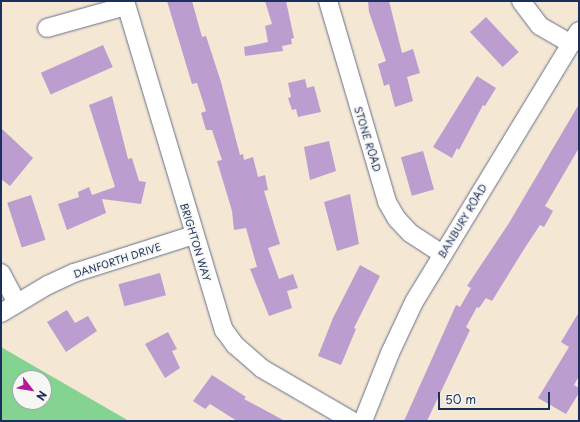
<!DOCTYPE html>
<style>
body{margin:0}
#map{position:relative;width:580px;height:422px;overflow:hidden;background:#f4e7d4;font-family:"Playpen Sans",sans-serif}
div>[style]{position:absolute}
.green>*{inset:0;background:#85d391}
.building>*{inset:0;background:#bc9dcf;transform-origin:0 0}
.roads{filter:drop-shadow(0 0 1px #676f87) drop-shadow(0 0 1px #676f87)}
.minor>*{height:18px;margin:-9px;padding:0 9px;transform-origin:9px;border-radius:9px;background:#fff}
span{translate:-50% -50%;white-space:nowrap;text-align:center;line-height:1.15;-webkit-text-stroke:3.5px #f6f6f2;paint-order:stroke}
.street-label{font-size:10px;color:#1b2f5e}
.frame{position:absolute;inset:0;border:2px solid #1b2f5e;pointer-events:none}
.north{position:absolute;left:12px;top:370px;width:40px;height:40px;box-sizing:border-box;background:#f6f6f2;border:1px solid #9ea6b7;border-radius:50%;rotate:121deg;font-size:11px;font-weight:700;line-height:16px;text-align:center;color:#1b2f5e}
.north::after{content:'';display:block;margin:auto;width:14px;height:18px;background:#b5179e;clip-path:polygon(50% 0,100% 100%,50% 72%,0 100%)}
.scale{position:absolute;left:438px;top:392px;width:112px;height:18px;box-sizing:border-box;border:2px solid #1b2f5e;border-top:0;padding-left:5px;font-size:12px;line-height:14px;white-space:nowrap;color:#1b2f5e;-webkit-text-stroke:3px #f6f6f2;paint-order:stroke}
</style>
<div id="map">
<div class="green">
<i style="clip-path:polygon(evenodd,1px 347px,129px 421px,1px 421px,1px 347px,20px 378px,44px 378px,44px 402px,20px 402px,20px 378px)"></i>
</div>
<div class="building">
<i style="clip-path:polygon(167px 1px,192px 1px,202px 37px,206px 36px,221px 82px,240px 155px,243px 154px,244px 160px,253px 157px,258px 177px,265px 175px,268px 190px,264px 191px,280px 244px,268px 248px,279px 279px,293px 274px,298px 288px,287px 291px,292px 308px,269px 316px,250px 269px,257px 267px,246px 228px,234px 230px,232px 211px,217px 161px,222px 160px,212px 130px,206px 130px,201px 113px,206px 111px,197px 83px,192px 84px)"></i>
<i style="clip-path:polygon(265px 1px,286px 1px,294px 38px,291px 39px,292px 44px,282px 46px,283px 51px,245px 56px,244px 47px,268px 42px,265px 26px,272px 24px)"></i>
<i style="clip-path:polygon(368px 1px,389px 1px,402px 53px,413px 49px,420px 73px,407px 77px,413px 101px,395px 107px,389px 84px,384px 86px,378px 64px,386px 61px,369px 12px)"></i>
<i style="left:486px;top:17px;width:48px;height:22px;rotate:47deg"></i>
<i style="left:103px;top:45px;width:24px;height:68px;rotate:66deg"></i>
<i style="clip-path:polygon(477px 76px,496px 88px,485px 106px,483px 105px,459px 150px,457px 148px,452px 158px,433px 147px)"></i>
<i style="clip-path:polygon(305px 79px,307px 88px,314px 86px,321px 112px,298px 117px,296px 109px,292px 110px,288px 98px,291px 97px,288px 83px)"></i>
<i style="clip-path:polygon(112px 96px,128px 159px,132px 158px,139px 181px,146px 182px,141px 204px,102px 199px,106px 213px,67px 230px,58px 204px,79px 197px,78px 192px,89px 187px,92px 195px,115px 187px,89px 105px)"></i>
<i style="clip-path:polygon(579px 104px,579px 148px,545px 206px,553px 211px,544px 227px,540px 225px,526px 246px,492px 301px,486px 298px,479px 308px,477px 307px,466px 327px,470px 330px,427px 421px,404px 421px,456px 305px,460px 307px,471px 288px,467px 286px,509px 223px)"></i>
<i style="clip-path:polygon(1px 128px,33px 158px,10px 186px,1px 179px)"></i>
<i style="clip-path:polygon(329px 141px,336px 171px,310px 180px,304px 147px)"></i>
<i style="left:423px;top:151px;width:40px;height:23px;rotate:74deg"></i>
<i style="clip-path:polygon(350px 194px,359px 244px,337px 251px,324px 202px)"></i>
<i style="left:31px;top:195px;width:47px;height:25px;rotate:72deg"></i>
<i style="clip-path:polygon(360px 265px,380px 276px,354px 328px,356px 329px,341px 365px,318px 356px,333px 318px)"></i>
<i style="left:160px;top:273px;width:23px;height:43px;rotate:75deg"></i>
<i style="clip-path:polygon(67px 310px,75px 323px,88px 316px,97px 331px,66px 352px,47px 322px)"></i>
<i style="clip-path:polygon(579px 312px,579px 376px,574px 385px,579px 388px,579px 393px,566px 414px,538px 398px,569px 347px,561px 342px)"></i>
<i style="clip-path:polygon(168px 332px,177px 349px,172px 351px,180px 368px,165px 378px,145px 344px)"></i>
<i style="clip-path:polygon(212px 375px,246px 397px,244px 399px,285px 421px,237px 421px,210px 404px,205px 409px,193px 401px)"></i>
</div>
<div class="roads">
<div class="minor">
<i style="left:125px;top:1px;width:344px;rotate:73.3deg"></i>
<i style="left:224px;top:330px;width:19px;rotate:54deg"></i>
<i style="left:235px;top:345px;width:35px;rotate:41deg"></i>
<i style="left:261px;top:368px;width:105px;rotate:30.2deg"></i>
<i style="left:328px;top:1px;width:209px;rotate:73.6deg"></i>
<i style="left:387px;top:202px;width:20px;rotate:60deg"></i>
<i style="left:397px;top:219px;width:19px;rotate:47deg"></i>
<i style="left:410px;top:233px;width:38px;rotate:33deg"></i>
<i style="left:521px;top:1px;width:31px;rotate:53deg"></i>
<i style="left:540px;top:26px;width:36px;rotate:30deg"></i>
<i style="left:47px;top:28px;width:82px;rotate:-15.6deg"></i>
<i style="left:1px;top:273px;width:34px;rotate:62deg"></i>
<i style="left:1px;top:313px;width:55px;rotate:-30.8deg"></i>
<i style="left:48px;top:285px;width:29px;rotate:-25deg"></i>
<i style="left:74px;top:273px;width:126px;rotate:-17.6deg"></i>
<i style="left:363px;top:421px;width:73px;rotate:-68.3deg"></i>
<i style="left:390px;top:353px;width:56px;rotate:-64.8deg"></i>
<i style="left:414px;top:302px;width:317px;rotate:-58.7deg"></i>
</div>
</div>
<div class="street-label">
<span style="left:368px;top:139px;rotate:73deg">STONE ROAD</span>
<span style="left:462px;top:221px;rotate:-59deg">BANBURY ROAD</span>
<span style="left:196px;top:242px;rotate:73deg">BRIGHTON WAY</span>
<span style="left:117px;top:260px;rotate:-18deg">DANFORTH DRIVE</span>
</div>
<div class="frame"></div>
<div class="north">N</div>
<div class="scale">50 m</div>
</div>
